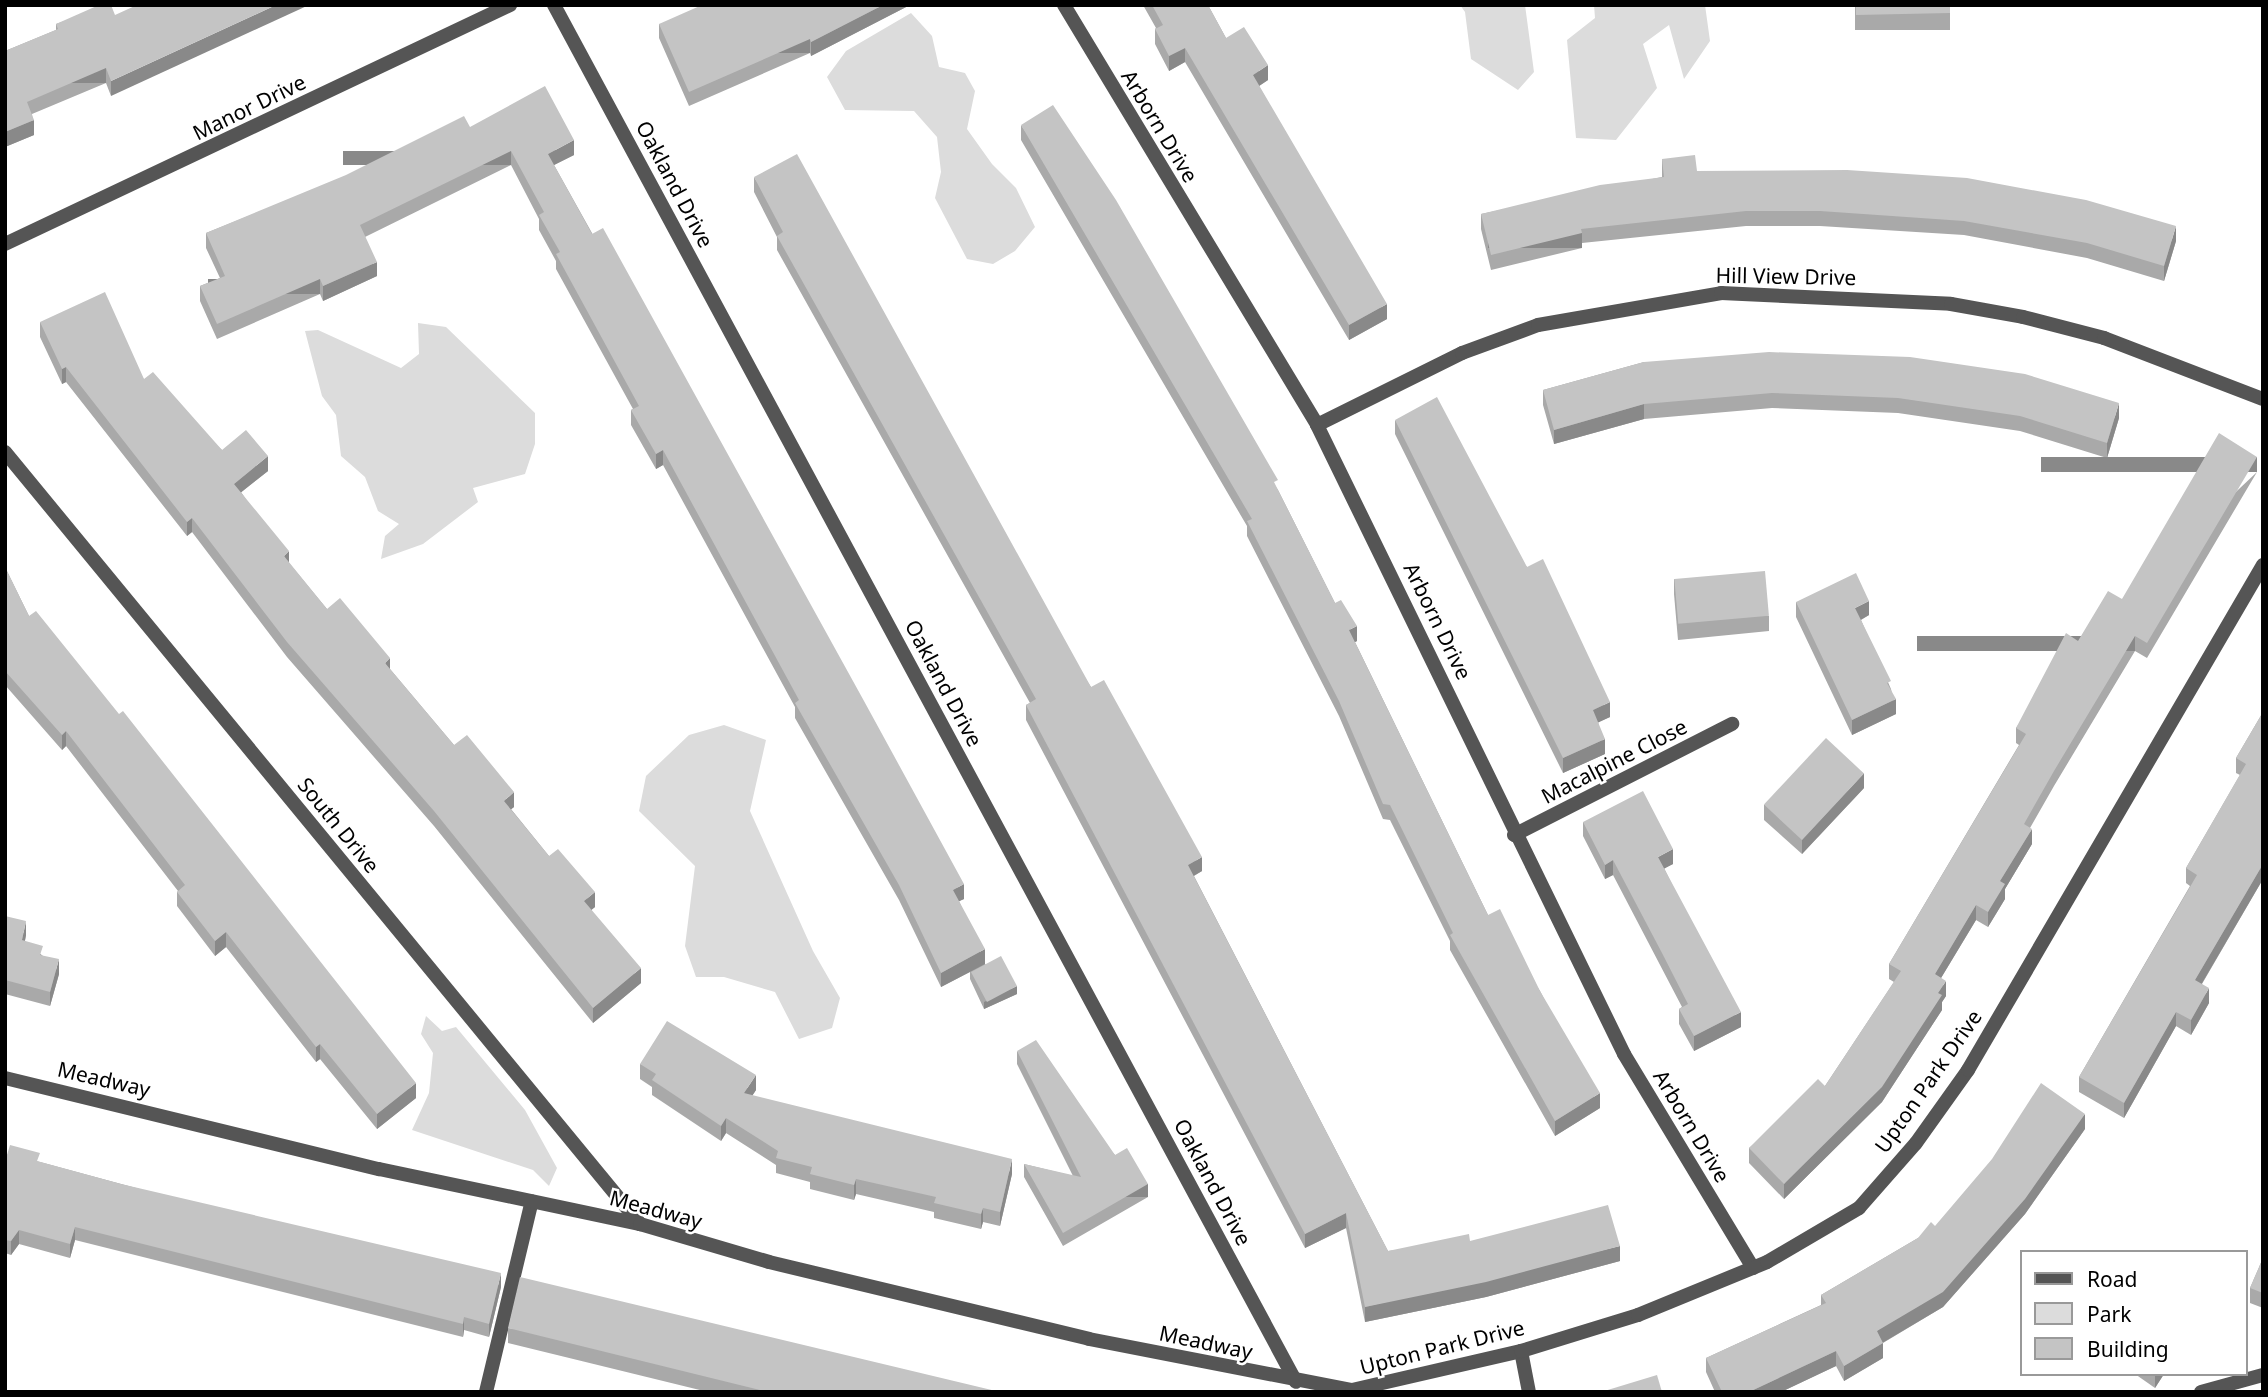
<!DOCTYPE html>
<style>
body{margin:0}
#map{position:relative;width:2268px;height:1397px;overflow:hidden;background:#fff;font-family:"Noto Sans",sans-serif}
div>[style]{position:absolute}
.green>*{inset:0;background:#dcdcdc}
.lane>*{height:14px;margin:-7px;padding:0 7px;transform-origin:7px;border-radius:7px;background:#555}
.street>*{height:14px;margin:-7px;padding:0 7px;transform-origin:7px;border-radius:7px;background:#555}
.wall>*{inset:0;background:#a9a9a9;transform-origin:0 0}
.shaded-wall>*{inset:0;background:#898989;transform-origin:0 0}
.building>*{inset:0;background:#c4c4c4;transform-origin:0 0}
span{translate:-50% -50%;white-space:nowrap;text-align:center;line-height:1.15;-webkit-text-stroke:5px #fff;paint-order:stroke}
.street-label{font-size:21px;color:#000}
.frame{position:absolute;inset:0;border:7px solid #000;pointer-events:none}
.legend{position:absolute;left:2020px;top:1250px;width:228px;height:126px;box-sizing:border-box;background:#fff;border:2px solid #999;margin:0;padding:9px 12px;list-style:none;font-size:21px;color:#000}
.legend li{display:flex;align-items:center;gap:14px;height:35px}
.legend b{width:35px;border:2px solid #999}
</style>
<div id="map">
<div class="green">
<i style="clip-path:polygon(1460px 5px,1525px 5px,1534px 72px,1518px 90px,1471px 59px,1465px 12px)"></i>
<i style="clip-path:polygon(1594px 5px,1705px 5px,1710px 41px,1684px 79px,1669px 25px,1643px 44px,1657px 88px,1616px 140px,1576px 138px,1567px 40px,1595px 18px)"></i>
<i style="clip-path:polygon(911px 13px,932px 36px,939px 67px,965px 73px,975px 91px,967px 129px,992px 164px,1016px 188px,1035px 227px,1015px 251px,993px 264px,967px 259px,935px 198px,941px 172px,937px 137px,914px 111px,845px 110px,827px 77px,846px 51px)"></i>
<i style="clip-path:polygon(418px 323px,446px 327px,535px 413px,535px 444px,525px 474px,473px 488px,478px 502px,423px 544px,381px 559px,385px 536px,399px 524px,378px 511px,365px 477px,341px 456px,336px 415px,322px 396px,305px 331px,318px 330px,401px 368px,419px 354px)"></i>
<i style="clip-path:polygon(724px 725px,766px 740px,750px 811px,813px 951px,840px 998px,832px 1028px,799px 1039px,775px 992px,724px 977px,696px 977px,685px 946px,695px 866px,639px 811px,646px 776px,689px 735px)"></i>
<i style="clip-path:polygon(426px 1016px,442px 1031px,456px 1027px,525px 1110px,557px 1168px,549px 1186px,533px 1170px,412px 1130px,429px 1093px,433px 1053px,421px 1034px)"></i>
</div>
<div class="lane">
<i style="left:1521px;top:1351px;width:42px;rotate:79deg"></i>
<i style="left:486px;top:1392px;width:196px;rotate:-76.5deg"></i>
</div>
<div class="street">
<i style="left:554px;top:5px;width:1564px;rotate:61.68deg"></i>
<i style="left:1064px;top:5px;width:490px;rotate:58.9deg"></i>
<i style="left:1317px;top:425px;width:700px;rotate:63.98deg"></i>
<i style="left:1624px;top:1054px;width:250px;rotate:58.9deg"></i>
<i style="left:5px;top:244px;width:559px;rotate:-25.33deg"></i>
<i style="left:1317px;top:425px;width:162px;rotate:-26.4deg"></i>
<i style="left:1462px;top:353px;width:81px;rotate:-20.2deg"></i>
<i style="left:1538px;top:325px;width:186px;rotate:-9.9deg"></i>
<i style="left:1721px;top:293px;width:230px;rotate:2.7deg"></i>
<i style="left:1951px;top:304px;width:73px;rotate:10.2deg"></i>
<i style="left:2023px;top:317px;width:84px;rotate:14.5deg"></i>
<i style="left:2104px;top:338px;width:170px;rotate:21deg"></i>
<i style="left:5px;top:452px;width:1000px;rotate:50.56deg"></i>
<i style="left:1514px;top:835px;width:245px;rotate:-27deg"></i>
<i style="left:5px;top:1078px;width:385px;rotate:13.7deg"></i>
<i style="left:379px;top:1169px;width:267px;rotate:11.9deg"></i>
<i style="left:640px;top:1224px;width:134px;rotate:16.4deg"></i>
<i style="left:769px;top:1262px;width:329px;rotate:13.5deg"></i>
<i style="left:1089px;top:1339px;width:268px;rotate:11deg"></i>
<i style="left:1352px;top:1390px;width:173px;rotate:-13deg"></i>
<i style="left:1521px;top:1351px;width:122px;rotate:-17.1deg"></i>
<i style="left:1638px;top:1315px;width:139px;rotate:-22.3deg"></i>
<i style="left:1767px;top:1262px;width:107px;rotate:-30.4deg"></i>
<i style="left:1859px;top:1208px;width:86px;rotate:-48.8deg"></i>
<i style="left:1916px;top:1143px;width:90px;rotate:-54.5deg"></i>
<i style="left:1968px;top:1070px;width:585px;rotate:-59.71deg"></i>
<i style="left:2201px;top:1392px;width:64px;rotate:-15.3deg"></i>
</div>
<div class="wall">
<i style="clip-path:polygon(111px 5px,111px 96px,106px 83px,32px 114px,34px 135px,5px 147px,5px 51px,56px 30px,56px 24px)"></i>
<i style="clip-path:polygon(910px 5px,811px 56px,810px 53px,689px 106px,659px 38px,659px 24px)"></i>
<i style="clip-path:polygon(1143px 5px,1208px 5px,1226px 38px,1268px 80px,1259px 86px,1387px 319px,1349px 340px,1185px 62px,1169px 71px,1155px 44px,1155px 29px,1156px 28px)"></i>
<i style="left:1855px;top:5px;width:95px;height:25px"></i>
<i style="clip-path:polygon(1021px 125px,1278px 490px,1335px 603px,1357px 641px,1355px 642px,1488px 915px,1540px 991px,1600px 1108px,1555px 1136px,1450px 950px,1450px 941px,1390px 820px,1383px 819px,1339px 716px,1247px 536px,1247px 526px,1021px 140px)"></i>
<i style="clip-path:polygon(470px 127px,574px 155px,554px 165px,964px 899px,959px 901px,985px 964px,1017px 994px,984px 1009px,970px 979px,970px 972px,941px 987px,899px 900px,795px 718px,795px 707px,663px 465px,656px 469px,631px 425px,631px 410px,633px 409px,556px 269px,556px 261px,539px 230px,539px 219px,511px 165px,365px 237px,377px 276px,323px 301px,320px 294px,217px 339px,200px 301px,200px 286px,220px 278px,206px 248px,206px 233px)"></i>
<i style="clip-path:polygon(1662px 159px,1697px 171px,2176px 241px,2164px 281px,2087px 258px,1964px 235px,1820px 226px,1746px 226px,1582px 243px,1582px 248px,1491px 270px,1481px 229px,1481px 214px,1662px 177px)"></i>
<i style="clip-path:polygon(754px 177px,1091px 687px,1202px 871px,1194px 876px,1388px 1251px,1470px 1241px,1620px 1261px,1486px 1297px,1365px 1322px,1346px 1228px,1305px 1248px,1026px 720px,1026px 705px,1030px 703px,777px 250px,777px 237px,754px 192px)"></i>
<i style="clip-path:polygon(40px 322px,144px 379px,222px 450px,268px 471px,241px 492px,289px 563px,327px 609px,390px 669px,454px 745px,514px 807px,511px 809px,549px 856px,595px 907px,591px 910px,641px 983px,593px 1023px,434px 826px,287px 657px,192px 532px,187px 536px,66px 382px,62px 384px,40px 337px)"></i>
<i style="clip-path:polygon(1644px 362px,2119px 418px,2107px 458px,2020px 431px,1898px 413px,1772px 408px,1644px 419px,1554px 444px,1543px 405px,1543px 390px)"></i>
<i style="clip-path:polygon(1395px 420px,1527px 567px,1610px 717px,1598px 722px,1605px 754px,1563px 773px,1395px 434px)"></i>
<i style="clip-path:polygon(2257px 472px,2147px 658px,2135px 651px,2054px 786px,2030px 828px,2032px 844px,2005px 889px,2005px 899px,1988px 927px,1976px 920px,1941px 978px,1946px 996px,1942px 1002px,1942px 1010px,1882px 1102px,1784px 1199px,1749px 1163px,1749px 1148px,1825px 1086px,1894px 982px,1889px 979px,1889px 964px,2019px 745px,2016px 743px,2016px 728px,2078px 641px)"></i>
<i style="clip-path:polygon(5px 567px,29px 616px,416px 1098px,377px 1129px,320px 1059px,316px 1062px,226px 947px,215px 956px,177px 906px,177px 892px,178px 891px,66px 746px,62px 750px,5px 685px)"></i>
<i style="clip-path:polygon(1674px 579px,1769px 616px,1769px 631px,1678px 640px,1674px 594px)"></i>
<i style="clip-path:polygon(1796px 602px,1869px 615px,1861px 620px,1891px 689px,1896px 714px,1852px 735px,1796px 617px)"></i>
<i style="clip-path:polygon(2263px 712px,2263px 879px,2202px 984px,2209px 1003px,2191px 1035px,2176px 1026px,2124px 1118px,2079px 1092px,2079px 1077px,2190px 886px,2186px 883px,2186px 868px,2240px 775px,2236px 773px,2236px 758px)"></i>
<i style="clip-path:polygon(1864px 788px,1802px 854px,1764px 820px,1764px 805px)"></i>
<i style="clip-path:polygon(1583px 822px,1673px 864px,1664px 868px,1741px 1027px,1694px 1051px,1679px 1024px,1679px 1009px,1682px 1007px,1613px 875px,1605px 879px,1583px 836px)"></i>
<i style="clip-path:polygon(5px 916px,26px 935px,25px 941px,43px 956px,59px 974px,50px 1006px,5px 994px)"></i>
<i style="clip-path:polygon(1017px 1051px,1115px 1155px,1148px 1197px,1063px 1246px,1024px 1177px,1024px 1164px,1073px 1176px,1017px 1064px)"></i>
<i style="clip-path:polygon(640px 1064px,756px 1090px,752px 1096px,1012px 1174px,1000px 1226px,983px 1222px,981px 1229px,934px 1218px,934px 1212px,856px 1194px,854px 1200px,810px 1189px,810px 1182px,776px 1173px,776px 1165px,726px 1133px,721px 1141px,652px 1095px,652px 1087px,640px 1079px)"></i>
<i style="clip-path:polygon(2085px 1129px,2025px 1214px,1943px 1307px,1883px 1343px,1883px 1358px,1844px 1381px,1836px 1366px,1781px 1392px,1715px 1392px,1706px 1372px,1706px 1358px,1821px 1305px,1821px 1295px,1918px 1238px)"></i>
<i style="clip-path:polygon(5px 1154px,40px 1162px,501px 1287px,489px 1337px,464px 1330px,463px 1337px,75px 1240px,70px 1258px,19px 1244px,11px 1255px,5px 1253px)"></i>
<i style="clip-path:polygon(2263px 1258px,2263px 1308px,2250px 1303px,2250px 1288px)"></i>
<i style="clip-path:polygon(508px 1328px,1000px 1392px,708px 1392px,508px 1343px)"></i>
<i style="clip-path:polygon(2135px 1374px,2164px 1374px,2155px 1388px)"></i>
</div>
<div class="shaded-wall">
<i style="clip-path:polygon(276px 5px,309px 5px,111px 96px,111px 81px)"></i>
<i style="clip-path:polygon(883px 5px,910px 5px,811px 56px,811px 42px)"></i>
<i style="left:810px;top:39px;width:14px;height:132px;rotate:90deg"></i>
<i style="clip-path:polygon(1185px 48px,1185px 62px,1169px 71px,1169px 56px)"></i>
<i style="clip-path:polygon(1268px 65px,1268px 80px,1253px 90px,1253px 75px)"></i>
<i style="left:106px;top:68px;width:15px;height:86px;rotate:90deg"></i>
<i style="clip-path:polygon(34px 120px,34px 135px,5px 147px,5px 132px)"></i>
<i style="clip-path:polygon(574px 140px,574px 155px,548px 168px,548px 154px)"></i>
<i style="left:511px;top:151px;width:14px;height:168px;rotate:90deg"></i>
<i style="clip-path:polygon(2176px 226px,2176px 241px,2164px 281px,2164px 266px)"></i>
<i style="left:1582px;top:233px;width:15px;height:94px;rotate:90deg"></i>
<i style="clip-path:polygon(377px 262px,377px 276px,323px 301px,323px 286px)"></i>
<i style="left:320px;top:279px;width:15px;height:112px;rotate:90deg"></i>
<i style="clip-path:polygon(1387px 304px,1387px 319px,1349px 340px,1349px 325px)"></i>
<i style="clip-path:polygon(66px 367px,66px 382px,62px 384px,62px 369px)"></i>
<i style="clip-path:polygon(2119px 403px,2119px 418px,2107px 458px,2107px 443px)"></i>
<i style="clip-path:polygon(1644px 404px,1644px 419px,1554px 444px,1554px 430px)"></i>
<i style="clip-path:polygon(663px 450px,663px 465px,656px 469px,656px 454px)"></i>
<i style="clip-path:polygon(268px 456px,268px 471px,234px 498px,234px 484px)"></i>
<i style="left:2257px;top:457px;width:15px;height:216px;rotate:90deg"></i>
<i style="clip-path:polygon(192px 518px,192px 532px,187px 536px,187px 522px)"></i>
<i style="clip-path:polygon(289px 551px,289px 566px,284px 556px)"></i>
<i style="clip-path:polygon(1869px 601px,1869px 615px,1855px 623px,1855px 608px)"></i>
<i style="clip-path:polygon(1357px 626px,1357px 641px,1349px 645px,1349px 630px)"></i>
<i style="left:2135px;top:636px;width:15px;height:218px;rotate:90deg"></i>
<i style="clip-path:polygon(390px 658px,390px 673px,385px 663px)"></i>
<i style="clip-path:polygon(1896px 699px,1896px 714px,1852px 735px,1852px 720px)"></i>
<i style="clip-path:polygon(1610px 702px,1610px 717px,1593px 725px,1593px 710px)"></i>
<i style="clip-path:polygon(66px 731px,66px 746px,62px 750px,62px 735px)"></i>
<i style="clip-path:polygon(1605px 739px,1605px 754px,1563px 773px,1563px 758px)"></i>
<i style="clip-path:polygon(1864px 773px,1864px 788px,1802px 854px,1802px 840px)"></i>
<i style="clip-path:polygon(514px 792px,514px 807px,504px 815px,504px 801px)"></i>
<i style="clip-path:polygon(2032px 829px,2032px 844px,2005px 889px,2005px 899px,1988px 927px,1988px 912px,2000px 881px)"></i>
<i style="clip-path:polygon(1673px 849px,1673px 864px,1658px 872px,1658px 857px)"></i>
<i style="clip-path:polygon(1202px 857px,1202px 871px,1188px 879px,1188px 865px)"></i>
<i style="clip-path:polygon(1613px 860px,1613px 875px,1605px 879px,1605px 865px)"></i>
<i style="clip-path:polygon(2263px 864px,2263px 879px,2195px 995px,2195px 980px)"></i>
<i style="clip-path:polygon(964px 884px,964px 899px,953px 904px,953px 890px)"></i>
<i style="clip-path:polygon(595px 892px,595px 907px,584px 916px,584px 901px)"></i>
<i style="clip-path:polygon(1976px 905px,1976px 920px,1935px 988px,1935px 974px)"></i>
<i style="clip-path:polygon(26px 921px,26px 935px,22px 954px,22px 940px)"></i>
<i style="clip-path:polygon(226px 932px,226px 947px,215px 956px,215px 941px)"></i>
<i style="clip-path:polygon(985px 949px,985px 964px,941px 987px,941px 973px)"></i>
<i style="clip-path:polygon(59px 959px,59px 974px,50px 1006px,50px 992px)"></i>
<i style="clip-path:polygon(641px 968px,641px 983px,593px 1023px,593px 1008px)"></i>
<i style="clip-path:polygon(1946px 981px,1946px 996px,1942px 1002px,1942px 1010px,1882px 1102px,1784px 1199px,1784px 1184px,1938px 993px)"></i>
<i style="clip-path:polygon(1017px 986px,1017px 994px,984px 1009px,984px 1002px)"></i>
<i style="clip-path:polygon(2209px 988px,2209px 1003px,2191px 1035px,2191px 1020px)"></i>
<i style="clip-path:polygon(1741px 1012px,1741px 1027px,1694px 1051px,1694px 1036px)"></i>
<i style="clip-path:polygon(2176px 1012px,2176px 1026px,2124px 1118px,2124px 1103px)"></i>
<i style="clip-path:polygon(320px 1044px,320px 1059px,316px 1062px,316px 1047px)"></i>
<i style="clip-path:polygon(756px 1075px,756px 1090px,744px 1108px,744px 1093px)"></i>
<i style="clip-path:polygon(416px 1083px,416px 1098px,377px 1129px,377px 1114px)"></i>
<i style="clip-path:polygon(1600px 1093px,1600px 1108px,1555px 1136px,1555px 1121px)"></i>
<i style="clip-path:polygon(2085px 1114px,2085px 1129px,2025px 1214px,1943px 1307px,1877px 1346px,1877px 1331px)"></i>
<i style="clip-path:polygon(726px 1118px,726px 1133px,721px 1141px,721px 1126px)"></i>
<i style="clip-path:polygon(1012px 1159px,1012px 1174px,1000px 1226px,1000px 1212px)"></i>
<i style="clip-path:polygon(856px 1179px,856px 1194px,854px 1200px,854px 1185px)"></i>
<i style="left:1148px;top:1184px;width:13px;height:98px;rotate:90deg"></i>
<i style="clip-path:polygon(983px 1208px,983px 1222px,981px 1229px,981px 1214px)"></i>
<i style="clip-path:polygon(1346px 1213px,1346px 1228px,1305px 1248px,1305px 1234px)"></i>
<i style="clip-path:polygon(75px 1227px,75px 1240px,70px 1258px,70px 1244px)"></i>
<i style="clip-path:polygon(19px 1230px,19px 1244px,11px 1255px,11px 1241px)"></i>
<i style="clip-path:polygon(1620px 1246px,1620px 1261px,1486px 1297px,1365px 1322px,1365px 1307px)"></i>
<i style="clip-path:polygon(501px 1273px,501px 1287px,489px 1337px,489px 1324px)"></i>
<i style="clip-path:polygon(464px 1317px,464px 1330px,463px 1337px,463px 1324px)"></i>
<i style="clip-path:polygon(1883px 1343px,1883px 1358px,1844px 1381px,1844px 1366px)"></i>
<i style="clip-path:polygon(1836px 1351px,1836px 1366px,1781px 1392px,1749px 1392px)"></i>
<i style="clip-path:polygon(2155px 1374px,2164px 1374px,2155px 1388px)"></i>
</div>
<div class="building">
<i style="clip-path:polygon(99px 5px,111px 5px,115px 15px,137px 5px,276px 5px,111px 81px,106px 68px,27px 102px,34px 120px,5px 132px,5px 51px,58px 29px,56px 24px)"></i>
<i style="clip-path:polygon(702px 5px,883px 5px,811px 42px,810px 39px,689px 92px,659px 24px)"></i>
<i style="clip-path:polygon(1152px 5px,1208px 5px,1226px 38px,1244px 27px,1268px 65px,1253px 75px,1387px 304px,1349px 325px,1185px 48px,1169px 56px,1155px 29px,1163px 25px)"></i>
<i style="clip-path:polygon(1856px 5px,1950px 5px,1950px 13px,1856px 15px)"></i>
<i style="clip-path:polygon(545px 86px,574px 140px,548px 154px,592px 234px,603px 228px,864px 701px,964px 884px,953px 890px,985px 949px,941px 973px,899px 885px,795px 703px,799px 700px,663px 450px,656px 454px,631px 410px,639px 406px,556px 254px,560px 252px,539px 215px,544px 212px,511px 151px,360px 225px,377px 262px,323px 286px,320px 279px,217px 324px,200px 286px,225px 276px,206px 233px,346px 175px,464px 116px,470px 127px)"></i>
<i style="clip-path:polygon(1053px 105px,1116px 200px,1278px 480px,1274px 482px,1335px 603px,1341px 600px,1357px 626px,1349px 630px,1488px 915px,1500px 909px,1540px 991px,1600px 1093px,1555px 1121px,1450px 935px,1453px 933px,1390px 805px,1383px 804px,1339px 701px,1247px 521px,1252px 519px,1021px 125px)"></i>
<i style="clip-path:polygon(797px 154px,1091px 687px,1104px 680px,1202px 857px,1188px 865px,1388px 1251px,1469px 1234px,1470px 1241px,1608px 1205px,1620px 1246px,1486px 1282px,1365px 1307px,1346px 1213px,1305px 1234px,1026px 705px,1036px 699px,777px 236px,783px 232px,754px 177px)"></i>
<i style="clip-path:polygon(1695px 155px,1697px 171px,1847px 170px,1967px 178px,2086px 200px,2176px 226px,2164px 266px,2087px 243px,1964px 221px,1820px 211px,1746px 211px,1581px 229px,1582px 233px,1491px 255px,1481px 214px,1600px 185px,1664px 177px,1662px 159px)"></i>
<i style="clip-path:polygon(105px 292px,144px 379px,153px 372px,222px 450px,246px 430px,268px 456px,234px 484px,289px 551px,284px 556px,327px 609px,340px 598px,390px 658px,385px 663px,454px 745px,467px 735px,514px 792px,504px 801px,549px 856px,558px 849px,595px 892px,584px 901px,641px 968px,593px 1008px,434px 811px,287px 642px,192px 518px,187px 522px,66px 367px,62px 369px,40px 322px)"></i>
<i style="clip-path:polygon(1769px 352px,1910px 357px,2025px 374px,2119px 403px,2107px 443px,2020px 416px,1898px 398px,1772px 393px,1644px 404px,1554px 430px,1543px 390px,1644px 362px)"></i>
<i style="clip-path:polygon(1437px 397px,1527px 567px,1543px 559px,1610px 702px,1593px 710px,1605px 739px,1563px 758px,1395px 420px)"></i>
<i style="clip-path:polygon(2219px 433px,2257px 457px,2147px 643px,2135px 636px,2054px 771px,2024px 824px,2032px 829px,2000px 881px,2005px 884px,1988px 912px,1976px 905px,1935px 974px,1946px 981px,1938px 993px,1942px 995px,1882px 1087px,1784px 1184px,1749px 1148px,1818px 1079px,1825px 1086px,1901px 971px,1889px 964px,2026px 734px,2016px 728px,2066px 633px,2078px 641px,2108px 591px,2122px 599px)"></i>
<i style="clip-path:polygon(5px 567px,29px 616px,36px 611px,119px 714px,123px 711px,416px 1083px,377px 1114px,320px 1044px,316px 1047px,226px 932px,215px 941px,177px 892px,185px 885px,66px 731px,62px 735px,5px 671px)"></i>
<i style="left:1765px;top:571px;width:45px;height:91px;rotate:85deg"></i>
<i style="clip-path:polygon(1856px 573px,1869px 601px,1855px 608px,1891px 681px,1887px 683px,1896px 699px,1852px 720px,1796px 602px)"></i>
<i style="clip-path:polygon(2263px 712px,2263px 864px,2195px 980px,2209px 988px,2191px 1020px,2176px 1012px,2124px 1103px,2079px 1077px,2197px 875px,2186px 868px,2246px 764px,2236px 758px)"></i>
<i style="left:1826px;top:738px;width:52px;height:91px;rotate:43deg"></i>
<i style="clip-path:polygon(1643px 791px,1673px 849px,1658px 857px,1741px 1012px,1694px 1036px,1679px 1009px,1688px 1004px,1662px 953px,1613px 860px,1605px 865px,1583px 822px)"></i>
<i style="clip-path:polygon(5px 916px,26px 921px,22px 940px,43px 946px,40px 955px,59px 959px,50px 992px,5px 980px)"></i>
<i style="left:1001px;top:956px;width:34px;height:34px;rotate:62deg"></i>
<i style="clip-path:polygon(667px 1021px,756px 1075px,744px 1093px,1012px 1159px,1000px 1212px,983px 1208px,981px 1214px,934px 1203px,936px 1197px,856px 1179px,854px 1185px,810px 1174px,812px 1167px,776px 1158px,778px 1151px,726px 1118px,721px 1126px,652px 1080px,656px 1074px,640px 1064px)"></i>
<i style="clip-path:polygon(1036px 1040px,1115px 1155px,1127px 1148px,1148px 1184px,1063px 1233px,1024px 1164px,1081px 1177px,1017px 1051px)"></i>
<i style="clip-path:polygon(2041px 1083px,2085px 1114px,2025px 1199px,1943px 1292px,1877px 1331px,1883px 1343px,1844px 1366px,1836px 1351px,1749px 1392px,1722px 1392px,1706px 1358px,1826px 1303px,1821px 1295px,1918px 1238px,1931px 1222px,1935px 1226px,1992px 1159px)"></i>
<i style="clip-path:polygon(10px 1145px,40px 1153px,37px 1161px,121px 1184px,501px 1273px,489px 1324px,464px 1317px,463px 1324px,75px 1227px,70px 1244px,19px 1230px,11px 1241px,5px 1240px,5px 1154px,7px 1155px)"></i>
<i style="clip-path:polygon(2263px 1258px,2263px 1293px,2250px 1288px)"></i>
<i style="clip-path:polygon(520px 1277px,1000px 1392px,768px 1392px,508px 1328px)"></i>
<i style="clip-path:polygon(1657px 1375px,1662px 1392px,1601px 1392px)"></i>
</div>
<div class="street-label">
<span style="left:249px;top:107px;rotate:-26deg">Manor Drive</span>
<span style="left:1160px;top:126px;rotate:59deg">Arborn Drive</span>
<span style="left:675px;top:184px;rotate:62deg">Oakland Drive</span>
<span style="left:1786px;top:276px;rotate:1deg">Hill View Drive</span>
<span style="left:1438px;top:621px;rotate:64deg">Arborn Drive</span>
<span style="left:944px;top:683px;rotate:62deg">Oakland Drive</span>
<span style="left:1614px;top:761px;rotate:-27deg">Macalpine Close</span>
<span style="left:339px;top:825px;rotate:51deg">South Drive</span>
<span style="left:104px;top:1079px;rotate:13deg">Meadway</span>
<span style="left:1928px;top:1081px;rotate:-55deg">Upton Park Drive</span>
<span style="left:1692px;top:1126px;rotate:59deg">Arborn Drive</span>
<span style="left:1213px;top:1182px;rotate:62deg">Oakland Drive</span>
<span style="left:656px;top:1209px;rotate:15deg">Meadway</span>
<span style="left:1206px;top:1342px;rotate:12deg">Meadway</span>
<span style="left:1442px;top:1347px;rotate:-14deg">Upton Park Drive</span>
</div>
<div class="frame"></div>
<ul class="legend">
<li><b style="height:9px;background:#555"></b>Road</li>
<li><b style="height:19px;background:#dcdcdc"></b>Park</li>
<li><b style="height:19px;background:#c4c4c4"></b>Building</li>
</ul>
</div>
